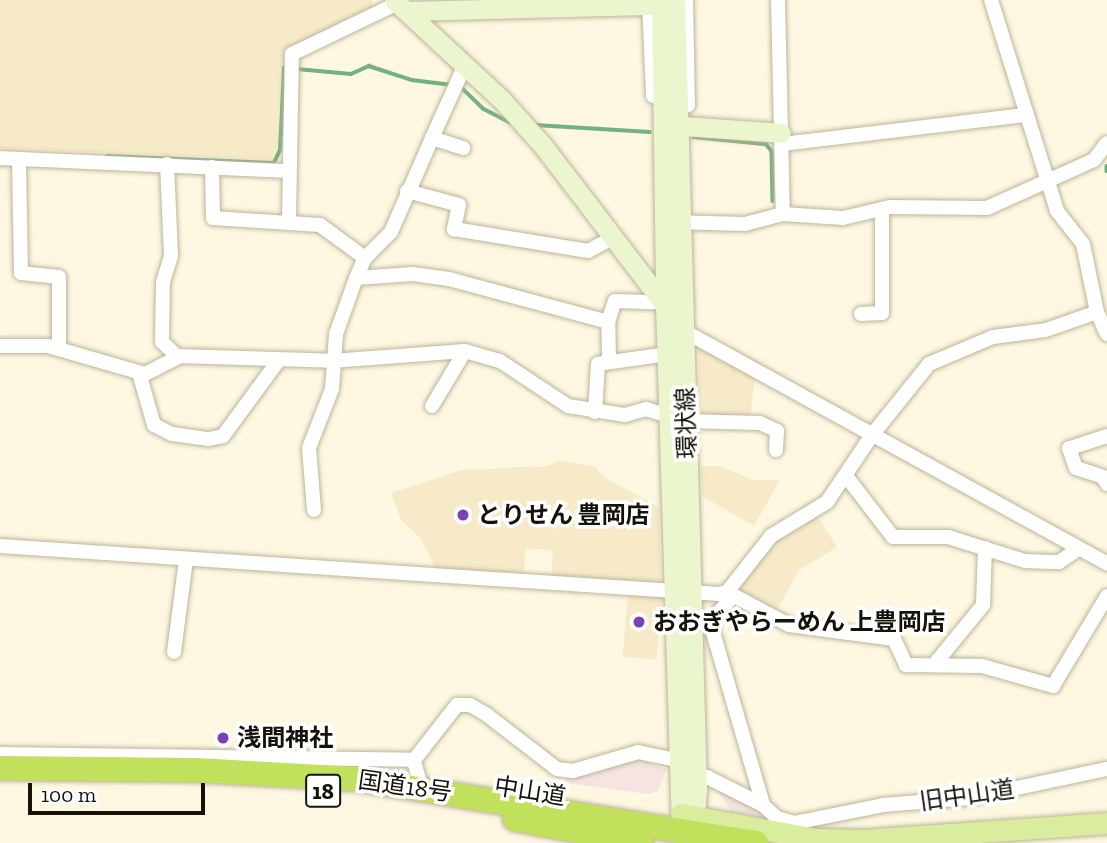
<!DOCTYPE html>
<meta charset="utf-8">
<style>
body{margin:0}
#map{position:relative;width:1107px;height:843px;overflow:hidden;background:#fef7e1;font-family:"Zilla Slab","Noto Sans JP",serif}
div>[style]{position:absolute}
.built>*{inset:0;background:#f6eac8;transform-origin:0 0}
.green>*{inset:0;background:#f5e4e1}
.stream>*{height:3.5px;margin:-1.75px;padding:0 1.75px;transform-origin:1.75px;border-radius:1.75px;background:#74b181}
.roads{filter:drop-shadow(0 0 2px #bcb49a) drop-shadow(0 0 2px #bcb49a)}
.street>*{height:14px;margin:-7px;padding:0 7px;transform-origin:7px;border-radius:7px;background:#fff}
.secondary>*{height:19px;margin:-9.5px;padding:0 9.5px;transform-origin:9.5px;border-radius:9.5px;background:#ecf6ce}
.primary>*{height:21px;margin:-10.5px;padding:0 10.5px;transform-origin:10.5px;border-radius:10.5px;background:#daec9d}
.highway>*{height:24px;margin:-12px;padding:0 12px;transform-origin:12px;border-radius:12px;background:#c1e05b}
.dots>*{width:19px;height:19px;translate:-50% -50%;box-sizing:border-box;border:4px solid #fff;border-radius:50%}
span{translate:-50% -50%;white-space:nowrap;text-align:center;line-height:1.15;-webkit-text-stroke:7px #fff;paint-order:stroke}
.shield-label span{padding:2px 5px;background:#fff;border:2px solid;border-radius:5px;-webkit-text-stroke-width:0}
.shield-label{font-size:23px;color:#151209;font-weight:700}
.street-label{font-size:24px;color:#151209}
.poi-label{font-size:24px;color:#151209;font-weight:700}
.left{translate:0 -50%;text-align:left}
.scale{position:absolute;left:28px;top:783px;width:177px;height:32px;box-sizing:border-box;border:4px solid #151209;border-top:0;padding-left:9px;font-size:21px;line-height:24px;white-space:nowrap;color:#151209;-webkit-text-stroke:5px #fff;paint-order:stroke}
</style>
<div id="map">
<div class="built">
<i style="clip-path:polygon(0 0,372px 0,372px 12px,293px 48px,282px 65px,277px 160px,0 148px)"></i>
<i style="clip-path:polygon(699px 346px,755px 376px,750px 417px,699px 416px)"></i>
<i style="clip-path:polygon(560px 460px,596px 467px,602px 476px,659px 507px,661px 588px,551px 582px,553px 550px,525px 549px,524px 579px,438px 573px,421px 539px,401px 520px,391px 493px,461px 470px,548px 466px)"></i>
<i style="clip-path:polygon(701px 466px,720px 466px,753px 480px,780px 480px,754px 526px,702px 496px)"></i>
<i style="clip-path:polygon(816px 514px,837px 547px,799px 570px,774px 616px,734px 594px,773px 539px)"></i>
<i style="left:628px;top:595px;width:34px;height:62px;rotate:5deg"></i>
</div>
<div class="green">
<i style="clip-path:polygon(639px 760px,667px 769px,658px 791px,648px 794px,567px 783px,567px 776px)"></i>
<i style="clip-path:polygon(715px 786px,756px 805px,776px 821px,731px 811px)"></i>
</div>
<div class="stream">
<i style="left:297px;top:69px;width:54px;rotate:5.3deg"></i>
<i style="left:351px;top:74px;width:20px;rotate:-24deg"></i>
<i style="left:369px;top:66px;width:45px;rotate:18deg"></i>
<i style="left:412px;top:80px;width:40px;rotate:7.1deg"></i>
<i style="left:460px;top:86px;width:33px;rotate:44deg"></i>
<i style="left:484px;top:109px;width:29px;rotate:27deg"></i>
<i style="left:535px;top:125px;width:115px;rotate:3.5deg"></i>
<i style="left:694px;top:137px;width:72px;rotate:5.6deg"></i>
<i style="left:766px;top:144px;width:9px;rotate:49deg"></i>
<i style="left:772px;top:151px;width:50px;rotate:88.9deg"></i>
<i style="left:107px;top:156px;width:167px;rotate:2.4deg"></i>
<i style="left:274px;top:163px;width:14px;rotate:-65deg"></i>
<i style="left:280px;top:150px;width:82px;rotate:-87.2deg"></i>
<i style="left:284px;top:68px;width:5px"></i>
<i style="left:1107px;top:166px;width:5px;rotate:90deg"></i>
</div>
<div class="roads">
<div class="street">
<i style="left:649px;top:0;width:96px;rotate:87.6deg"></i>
<i style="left:778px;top:0;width:214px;rotate:88.7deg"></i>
<i style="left:991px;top:0;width:221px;rotate:72.6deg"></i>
<i style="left:1057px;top:211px;width:42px;rotate:51.8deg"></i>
<i style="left:1083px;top:244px;width:69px;rotate:78.4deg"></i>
<i style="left:1097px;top:312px;width:24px;rotate:66deg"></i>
<i style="left:679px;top:109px;width:10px;rotate:-24deg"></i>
<i style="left:688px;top:105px;width:105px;rotate:-91.1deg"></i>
<i style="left:432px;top:138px;width:80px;rotate:-65.7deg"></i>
<i style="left:782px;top:144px;width:246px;rotate:-6.8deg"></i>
<i style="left:0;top:158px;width:288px;rotate:2.6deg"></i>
<i style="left:19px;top:159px;width:114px;rotate:89deg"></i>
<i style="left:21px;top:273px;width:38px;rotate:6deg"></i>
<i style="left:59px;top:277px;width:72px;rotate:90deg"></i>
<i style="left:167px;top:164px;width:92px;rotate:87.5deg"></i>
<i style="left:171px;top:256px;width:27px;rotate:107deg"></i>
<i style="left:163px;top:282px;width:60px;rotate:91deg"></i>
<i style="left:162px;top:342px;width:21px;rotate:43deg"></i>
<i style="left:177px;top:356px;width:155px;rotate:1.8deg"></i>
<i style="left:332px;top:361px;width:133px;rotate:-4.3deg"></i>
<i style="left:465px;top:351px;width:36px;rotate:16deg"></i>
<i style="left:500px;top:361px;width:82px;rotate:33.5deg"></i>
<i style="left:568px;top:406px;width:58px;rotate:9deg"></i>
<i style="left:625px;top:415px;width:22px;rotate:-16deg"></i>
<i style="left:646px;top:409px;width:24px;rotate:17deg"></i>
<i style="left:212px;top:167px;width:51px;rotate:88.9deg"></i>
<i style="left:213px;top:218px;width:107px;rotate:3.7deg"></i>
<i style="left:320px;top:225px;width:56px;rotate:36.3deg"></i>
<i style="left:407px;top:191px;width:54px;rotate:15.1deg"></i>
<i style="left:459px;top:205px;width:25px;rotate:102deg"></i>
<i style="left:454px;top:229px;width:136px;rotate:9.3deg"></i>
<i style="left:588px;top:251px;width:30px;rotate:-28deg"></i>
<i style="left:289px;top:220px;width:166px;rotate:-89deg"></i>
<i style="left:292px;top:54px;width:118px;rotate:-25.7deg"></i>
<i style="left:672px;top:222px;width:73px;rotate:1.6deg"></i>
<i style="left:745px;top:224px;width:39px;rotate:-15deg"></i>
<i style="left:783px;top:214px;width:60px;rotate:3.8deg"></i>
<i style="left:843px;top:218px;width:48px;rotate:-13.2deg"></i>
<i style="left:890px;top:207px;width:97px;rotate:0.6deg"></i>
<i style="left:987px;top:208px;width:117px;rotate:-24.2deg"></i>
<i style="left:1094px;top:160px;width:21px;rotate:-53deg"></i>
<i style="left:356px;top:278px;width:57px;rotate:-4deg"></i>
<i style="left:413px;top:274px;width:36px;rotate:8deg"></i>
<i style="left:449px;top:279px;width:165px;rotate:15.1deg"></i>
<i style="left:861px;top:314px;width:21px;rotate:-3deg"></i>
<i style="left:882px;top:313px;width:104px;rotate:-90deg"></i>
<i style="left:684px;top:331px;width:483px;rotate:28.8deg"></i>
<i style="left:0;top:346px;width:48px"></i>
<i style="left:48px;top:346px;width:101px;rotate:16.1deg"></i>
<i style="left:145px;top:374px;width:39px;rotate:-27deg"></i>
<i style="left:609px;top:361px;width:39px;rotate:-91deg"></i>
<i style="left:608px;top:322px;width:22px;rotate:-72deg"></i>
<i style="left:615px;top:301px;width:38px;rotate:2deg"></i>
<i style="left:653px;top:302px;width:9px;rotate:-72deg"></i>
<i style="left:139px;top:373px;width:54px;rotate:73.9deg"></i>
<i style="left:154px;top:425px;width:20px;rotate:27deg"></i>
<i style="left:172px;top:434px;width:37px;rotate:8deg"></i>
<i style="left:209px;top:439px;width:14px;rotate:-12deg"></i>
<i style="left:223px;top:436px;width:93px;rotate:-53.7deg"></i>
<i style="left:432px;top:406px;width:64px;rotate:-59deg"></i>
<i style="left:595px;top:412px;width:48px;rotate:-86.4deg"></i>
<i style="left:598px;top:364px;width:70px;rotate:-8.2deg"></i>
<i style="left:686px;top:421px;width:74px;rotate:1.5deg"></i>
<i style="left:760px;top:423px;width:19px;rotate:25deg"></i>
<i style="left:777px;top:431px;width:19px;rotate:93deg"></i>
<i style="left:1107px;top:436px;width:40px;rotate:162deg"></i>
<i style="left:1069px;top:448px;width:21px;rotate:71deg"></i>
<i style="left:1076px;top:468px;width:28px;rotate:18deg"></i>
<i style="left:1103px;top:477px;width:8px;rotate:60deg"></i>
<i style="left:846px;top:476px;width:77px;rotate:52.4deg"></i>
<i style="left:893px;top:537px;width:55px"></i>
<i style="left:948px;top:537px;width:81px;rotate:17.3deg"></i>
<i style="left:1025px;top:561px;width:34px;rotate:2deg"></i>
<i style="left:1059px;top:562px;width:23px;rotate:-34deg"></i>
<i style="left:314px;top:510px;width:62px;rotate:-94.6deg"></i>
<i style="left:309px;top:448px;width:63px;rotate:-68.7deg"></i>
<i style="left:332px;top:389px;width:55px;rotate:-85.8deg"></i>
<i style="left:336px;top:334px;width:59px;rotate:-70.3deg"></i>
<i style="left:356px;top:278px;width:22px;rotate:-66deg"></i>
<i style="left:365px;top:258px;width:37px;rotate:-45deg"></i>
<i style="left:391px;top:232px;width:103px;rotate:-66.4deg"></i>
<i style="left:432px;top:138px;width:33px;rotate:18deg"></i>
<i style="left:0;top:546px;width:721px;rotate:3.82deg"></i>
<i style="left:719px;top:594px;width:8px;rotate:-14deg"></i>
<i style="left:727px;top:592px;width:71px;rotate:-51.8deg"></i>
<i style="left:771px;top:536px;width:66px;rotate:-31.3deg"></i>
<i style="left:827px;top:502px;width:81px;rotate:-56.1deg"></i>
<i style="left:872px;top:435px;width:91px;rotate:-51.2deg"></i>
<i style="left:929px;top:364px;width:69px;rotate:-22.9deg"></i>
<i style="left:993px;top:337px;width:53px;rotate:-7.5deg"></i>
<i style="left:1046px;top:330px;width:54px;rotate:-19.4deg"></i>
<i style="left:727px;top:592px;width:70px;rotate:28deg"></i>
<i style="left:789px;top:625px;width:106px;rotate:7.6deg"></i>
<i style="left:894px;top:639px;width:29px;rotate:65deg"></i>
<i style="left:906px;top:665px;width:76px;rotate:0.8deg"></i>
<i style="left:982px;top:666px;width:74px;rotate:15.7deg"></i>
<i style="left:1053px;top:686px;width:105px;rotate:-59deg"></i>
<i style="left:733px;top:596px;width:35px;rotate:131deg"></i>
<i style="left:710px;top:622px;width:191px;rotate:73.8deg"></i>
<i style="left:174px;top:652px;width:94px;rotate:-82.6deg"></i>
<i style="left:934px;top:665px;width:77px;rotate:-50.8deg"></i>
<i style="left:983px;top:605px;width:57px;rotate:-88deg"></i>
<i style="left:0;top:754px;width:414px;rotate:0.8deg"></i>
<i style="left:697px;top:777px;width:10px"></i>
<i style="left:707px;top:777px;width:63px;rotate:26.6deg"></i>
<i style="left:763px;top:805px;width:19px;rotate:43deg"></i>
<i style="left:777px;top:818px;width:18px;rotate:16deg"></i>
<i style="left:794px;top:823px;width:91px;rotate:-11.4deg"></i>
<i style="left:883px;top:805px;width:87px;rotate:-4.6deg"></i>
<i style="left:970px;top:798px;width:140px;rotate:-12deg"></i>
<i style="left:421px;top:787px;width:28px;rotate:-105deg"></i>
<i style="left:414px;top:760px;width:70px;rotate:-52deg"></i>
<i style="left:457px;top:705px;width:13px"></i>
<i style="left:470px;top:705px;width:20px;rotate:30deg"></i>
<i style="left:487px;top:715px;width:88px;rotate:37.6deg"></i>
<i style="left:557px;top:769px;width:16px;rotate:7deg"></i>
<i style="left:573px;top:771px;width:68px;rotate:-16.3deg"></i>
<i style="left:638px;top:752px;width:44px;rotate:11.8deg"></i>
</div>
<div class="secondary">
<i style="left:394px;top:0;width:146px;rotate:42.8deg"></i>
<i style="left:501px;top:99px;width:64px;rotate:48.1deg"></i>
<i style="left:544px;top:147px;width:199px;rotate:52.6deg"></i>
<i style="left:661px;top:0;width:304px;rotate:89.2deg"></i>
<i style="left:665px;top:304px;width:524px;rotate:88.25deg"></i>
<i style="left:675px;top:0;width:790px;rotate:88.4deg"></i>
<i style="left:697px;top:790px;width:40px;rotate:94.3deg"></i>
<i style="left:407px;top:11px;width:242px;rotate:-1.4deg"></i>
<i style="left:668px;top:125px;width:113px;rotate:4deg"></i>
</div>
<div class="primary">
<i style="left:681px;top:814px;width:137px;rotate:10.5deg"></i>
<i style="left:816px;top:839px;width:48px;rotate:1.2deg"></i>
<i style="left:864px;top:840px;width:244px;rotate:-4deg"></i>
</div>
<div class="highway">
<i style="left:0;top:768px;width:196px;rotate:0.6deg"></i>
<i style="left:196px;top:770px;width:160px;rotate:3.2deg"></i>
<i style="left:356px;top:779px;width:405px;rotate:9.1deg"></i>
<i style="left:515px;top:819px;width:128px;rotate:10.8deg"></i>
</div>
</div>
<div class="dots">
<i style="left:463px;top:515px;background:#7c41b7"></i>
<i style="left:639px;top:622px;background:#7c41b7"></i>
<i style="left:223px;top:738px;background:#7c41b7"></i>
</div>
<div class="shield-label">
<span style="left:323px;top:791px">18</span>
</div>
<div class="street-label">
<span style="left:686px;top:423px;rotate:-92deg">環状線</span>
<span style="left:405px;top:786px;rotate:8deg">国道18号</span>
<span style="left:530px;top:791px;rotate:9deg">中山道</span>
<span style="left:967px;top:795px;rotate:-8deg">旧中山道</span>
</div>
<div class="poi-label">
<span class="left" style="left:477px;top:515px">とりせん 豊岡店</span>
<span class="left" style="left:653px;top:622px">おおぎやらーめん 上豊岡店</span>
<span class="left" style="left:237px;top:738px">浅間神社</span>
</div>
<div class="scale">100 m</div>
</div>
